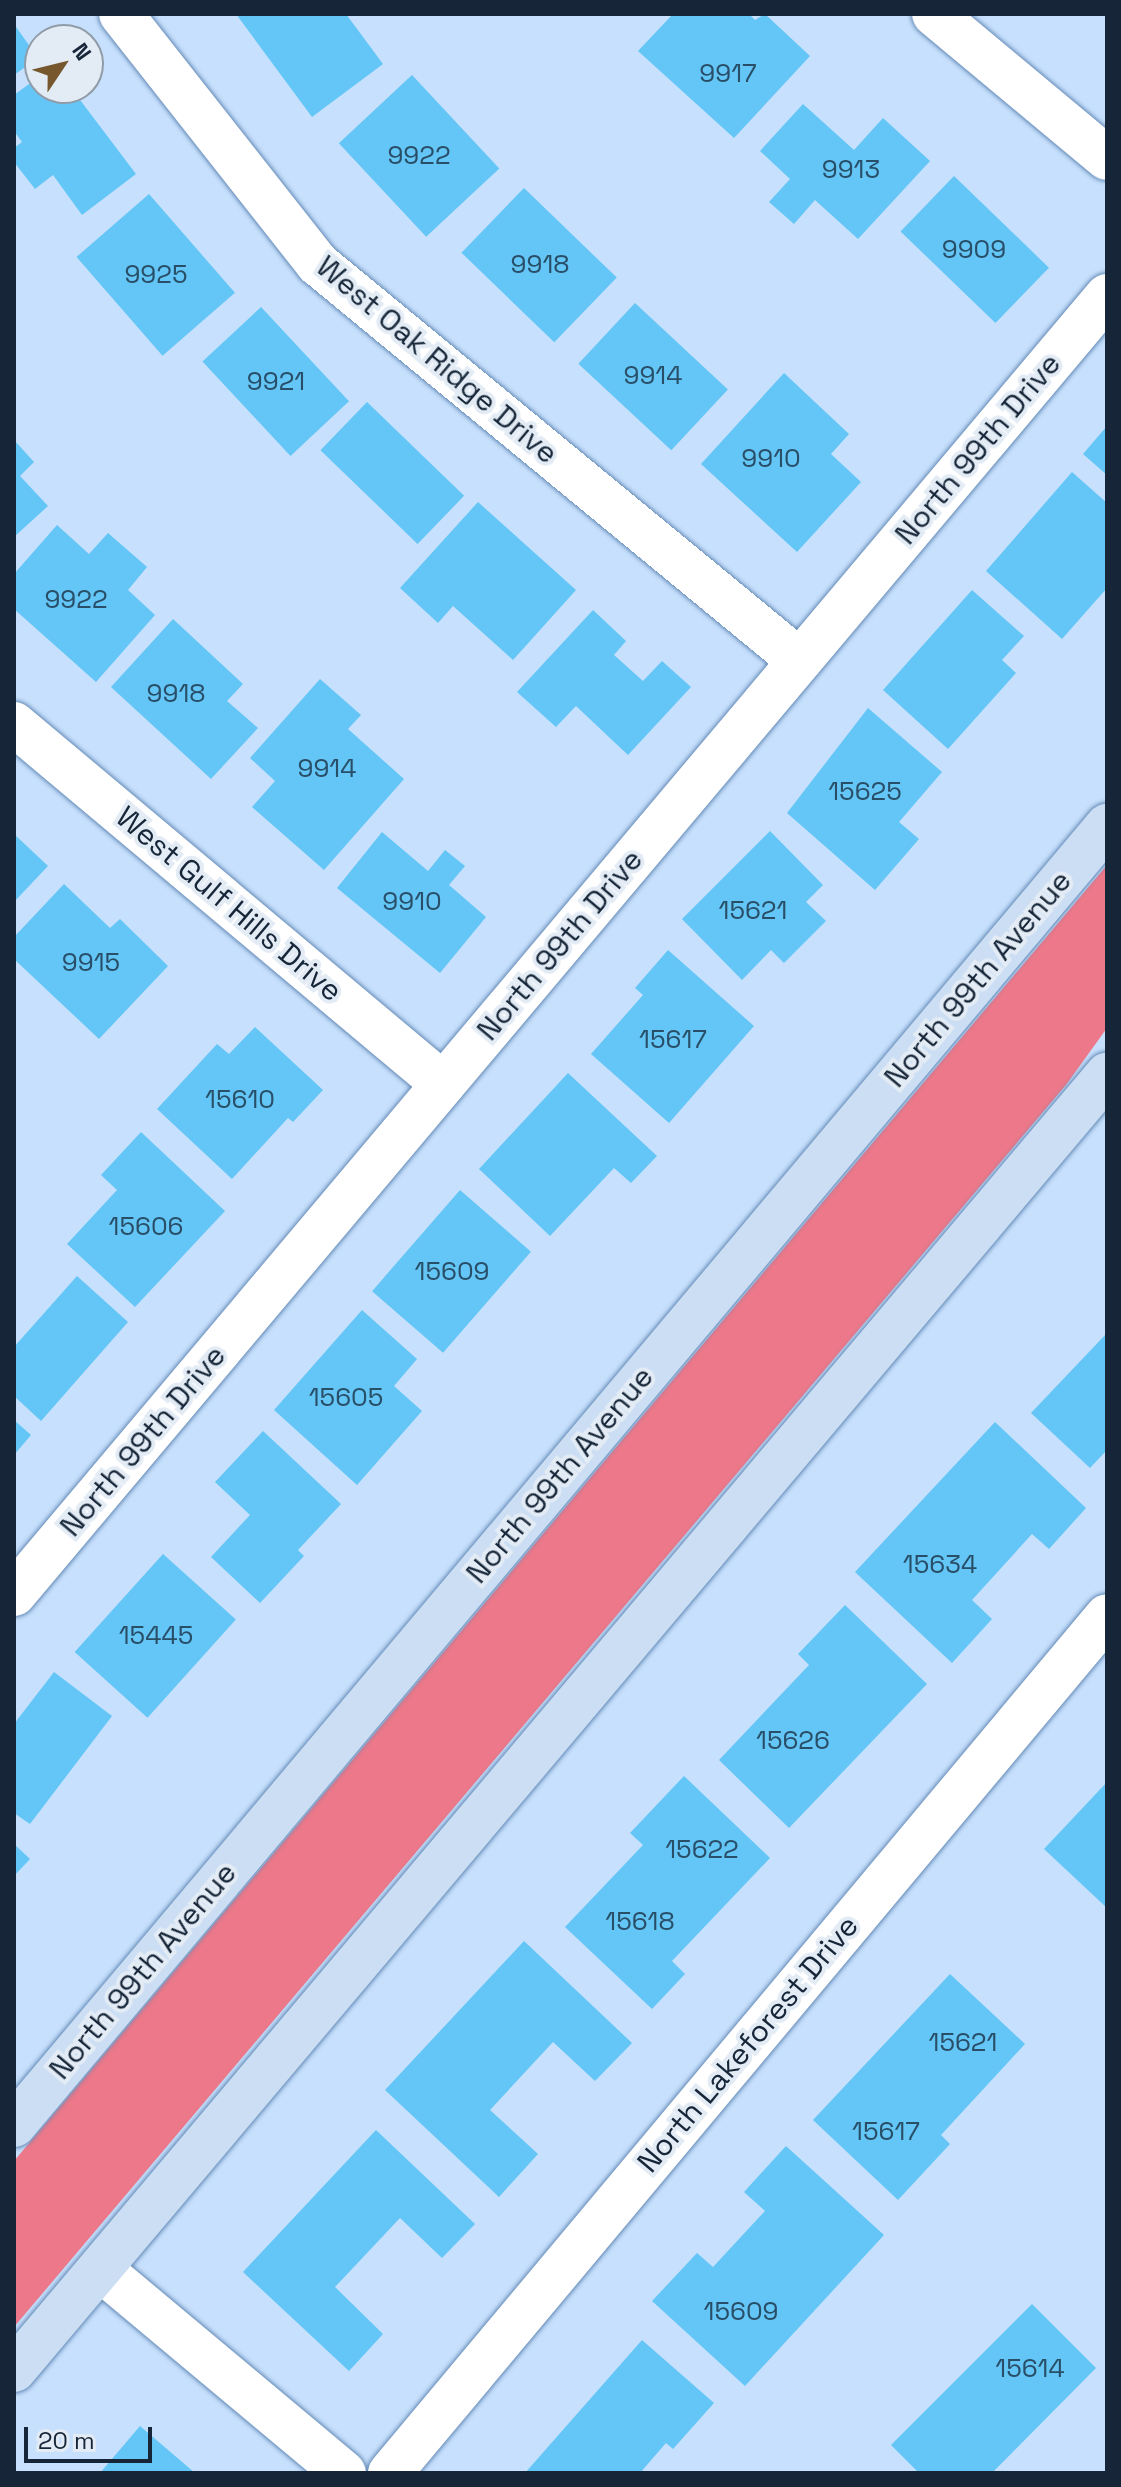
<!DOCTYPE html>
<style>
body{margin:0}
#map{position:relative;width:1121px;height:2487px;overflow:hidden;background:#c7e0fd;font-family:"Space Grotesk",sans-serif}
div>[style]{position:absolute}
.water>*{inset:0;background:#ed7889}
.building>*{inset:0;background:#63c6f6;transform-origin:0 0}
.roads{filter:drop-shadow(0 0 2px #648ab6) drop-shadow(0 0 2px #648ab6)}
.minor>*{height:44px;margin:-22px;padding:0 22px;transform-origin:22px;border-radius:22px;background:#fff}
.major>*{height:44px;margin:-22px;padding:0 22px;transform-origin:22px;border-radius:22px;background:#cbdef4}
span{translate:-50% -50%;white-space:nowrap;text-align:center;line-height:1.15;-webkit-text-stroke:8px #e3ebf5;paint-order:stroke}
.number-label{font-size:26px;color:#294e68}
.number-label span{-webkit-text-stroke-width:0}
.street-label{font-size:30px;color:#162638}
.frame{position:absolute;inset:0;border:16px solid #162638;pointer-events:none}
.north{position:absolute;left:24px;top:24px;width:80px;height:80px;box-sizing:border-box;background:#e3ebf5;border:2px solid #919ca9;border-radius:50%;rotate:55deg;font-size:22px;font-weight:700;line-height:32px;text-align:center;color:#162638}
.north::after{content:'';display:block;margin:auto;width:28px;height:36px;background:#77572d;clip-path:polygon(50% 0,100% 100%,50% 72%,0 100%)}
.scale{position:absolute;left:24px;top:2427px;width:128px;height:36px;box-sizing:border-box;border:4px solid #162638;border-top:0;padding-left:10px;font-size:24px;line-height:28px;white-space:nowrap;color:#162638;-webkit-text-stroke:6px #e3ebf5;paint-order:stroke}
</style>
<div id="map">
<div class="water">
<i style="clip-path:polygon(1107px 865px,1107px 1028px,1066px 1085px,14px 2327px,14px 2161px)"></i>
</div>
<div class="building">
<i style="clip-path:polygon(236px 14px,346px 14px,383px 64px,312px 117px)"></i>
<i style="clip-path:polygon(673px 14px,749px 14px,755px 20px,765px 14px,810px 56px,734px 138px,638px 51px)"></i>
<i style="clip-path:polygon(14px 24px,38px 58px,14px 75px)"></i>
<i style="left:412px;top:75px;width:128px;height:100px;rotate:47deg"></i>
<i style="clip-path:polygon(40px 76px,40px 88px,71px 88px,136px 174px,82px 215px,53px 175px,35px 189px,14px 162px,14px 148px,22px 142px,14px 131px,14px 95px)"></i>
<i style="clip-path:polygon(803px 104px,854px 150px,883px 118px,930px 161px,858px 239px,815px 200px,794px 224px,769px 202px,790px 179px,760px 151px)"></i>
<i style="left:954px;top:176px;width:132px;height:77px;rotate:44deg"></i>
<i style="left:524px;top:188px;width:129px;height:90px;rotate:44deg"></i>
<i style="left:149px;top:194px;width:131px;height:96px;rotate:49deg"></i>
<i style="left:635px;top:303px;width:127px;height:83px;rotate:43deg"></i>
<i style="left:261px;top:307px;width:129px;height:80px;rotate:47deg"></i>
<i style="clip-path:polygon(784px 373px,849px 434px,831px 454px,861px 482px,797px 552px,701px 464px)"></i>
<i style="left:367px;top:402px;width:135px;height:67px;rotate:44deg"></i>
<i style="clip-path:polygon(1107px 426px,1107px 475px,1083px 454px)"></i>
<i style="clip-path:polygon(14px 440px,34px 462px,20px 476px,48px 506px,14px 537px)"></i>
<i style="clip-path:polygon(1072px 472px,1107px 503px,1107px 588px,1062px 639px,986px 571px)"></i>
<i style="clip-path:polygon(478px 502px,576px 590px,513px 660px,453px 606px,438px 623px,400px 588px)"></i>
<i style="clip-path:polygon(57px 525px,89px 554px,108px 533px,147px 567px,128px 590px,155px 615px,96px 682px,14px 609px,14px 574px)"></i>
<i style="clip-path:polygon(972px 590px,1024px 636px,1002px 660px,1016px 673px,948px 749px,883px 690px)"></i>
<i style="clip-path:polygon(593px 610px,626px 641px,614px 655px,643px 681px,662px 661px,691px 687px,628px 755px,576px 706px,556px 727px,517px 692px)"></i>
<i style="clip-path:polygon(173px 619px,243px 684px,227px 701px,258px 728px,211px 779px,111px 687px)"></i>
<i style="clip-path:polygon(320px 679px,361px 715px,348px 729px,404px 779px,324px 870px,252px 807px,275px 781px,250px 758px)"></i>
<i style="clip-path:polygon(868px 708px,942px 772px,899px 822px,919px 839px,875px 890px,787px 813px)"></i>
<i style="clip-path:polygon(770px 831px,823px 885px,806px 902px,826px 921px,784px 963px,771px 950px,742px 980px,682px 919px)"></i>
<i style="clip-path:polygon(382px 832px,428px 871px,445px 850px,465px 866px,449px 885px,486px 917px,440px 973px,337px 888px)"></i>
<i style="clip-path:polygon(14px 834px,48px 866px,14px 902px)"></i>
<i style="clip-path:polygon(64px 884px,110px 928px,120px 919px,168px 966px,99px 1039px,14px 959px,14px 937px)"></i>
<i style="clip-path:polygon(668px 950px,754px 1026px,669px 1123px,591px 1054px,643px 995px,635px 988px)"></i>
<i style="clip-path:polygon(255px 1027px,323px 1090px,293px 1122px,288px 1118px,232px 1179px,157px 1109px,217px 1044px,229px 1054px)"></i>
<i style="clip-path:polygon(568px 1073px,657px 1156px,631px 1183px,614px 1168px,550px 1236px,479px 1169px)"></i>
<i style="clip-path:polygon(141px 1132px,225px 1211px,135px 1307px,67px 1244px,117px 1190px,101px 1175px)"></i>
<i style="left:460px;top:1190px;width:94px;height:134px;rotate:41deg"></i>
<i style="clip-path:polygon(77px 1276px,128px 1322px,41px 1421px,14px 1396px,14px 1347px)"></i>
<i style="clip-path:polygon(362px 1310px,417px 1359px,394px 1386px,422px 1411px,357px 1485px,274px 1410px)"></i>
<i style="clip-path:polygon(1107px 1333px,1107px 1450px,1090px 1468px,1031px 1413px)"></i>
<i style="clip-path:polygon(14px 1420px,31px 1435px,14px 1455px)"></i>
<i style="clip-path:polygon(995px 1422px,1086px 1508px,1049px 1549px,1032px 1534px,972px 1600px,992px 1619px,952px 1663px,855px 1572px)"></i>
<i style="clip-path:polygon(263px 1431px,341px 1504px,298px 1550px,304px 1556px,260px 1603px,211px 1557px,250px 1515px,215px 1482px)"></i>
<i style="left:163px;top:1554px;width:98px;height:132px;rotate:42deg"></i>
<i style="clip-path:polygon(845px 1605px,927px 1684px,789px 1828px,719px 1760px,809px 1665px,798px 1654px)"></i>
<i style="clip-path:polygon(54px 1672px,112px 1716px,30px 1824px,14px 1813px,14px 1724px)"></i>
<i style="clip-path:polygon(684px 1776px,770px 1858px,672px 1961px,685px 1974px,652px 2009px,565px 1927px,643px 1845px,630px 1833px)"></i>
<i style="clip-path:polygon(1107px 1782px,1107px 1908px,1044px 1849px)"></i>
<i style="clip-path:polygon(14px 1844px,30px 1859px,14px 1876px)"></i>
<i style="clip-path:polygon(524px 1941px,632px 2043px,595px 2081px,553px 2042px,490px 2110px,538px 2154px,499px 2197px,385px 2090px)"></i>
<i style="clip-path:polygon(950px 1974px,1025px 2044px,941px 2135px,950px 2144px,898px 2200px,813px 2120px)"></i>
<i style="clip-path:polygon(376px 2130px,475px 2224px,442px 2258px,400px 2218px,335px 2287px,383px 2334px,349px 2371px,243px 2272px)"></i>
<i style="clip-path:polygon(786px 2146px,884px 2235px,745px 2386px,652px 2301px,697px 2253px,713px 2267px,765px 2211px,744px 2192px)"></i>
<i style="clip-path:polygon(1032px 2304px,1096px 2368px,992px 2473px,919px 2473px,891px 2445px)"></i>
<i style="clip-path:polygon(642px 2340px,714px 2403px,673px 2449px,666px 2443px,640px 2473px,525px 2473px)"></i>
<i style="clip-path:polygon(140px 2426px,195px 2473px,100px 2473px)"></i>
</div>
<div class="roads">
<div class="minor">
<i style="left:121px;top:14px;width:318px;rotate:51.8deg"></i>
<i style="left:318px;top:264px;width:624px;rotate:39.48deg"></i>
<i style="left:934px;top:14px;width:225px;rotate:39.8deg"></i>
<i style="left:14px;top:724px;width:560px;rotate:40deg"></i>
<i style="left:14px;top:1594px;width:1697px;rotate:-49.9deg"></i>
<i style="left:100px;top:2269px;width:318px;rotate:39.9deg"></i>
<i style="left:390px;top:2473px;width:1117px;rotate:-50.08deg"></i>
</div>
<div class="major">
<i style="left:14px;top:2125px;width:1698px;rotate:-49.92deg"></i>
<i style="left:14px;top:2370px;width:1695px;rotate:-49.84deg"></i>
</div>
</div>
<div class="number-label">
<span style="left:728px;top:74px">9917</span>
<span style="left:419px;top:156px">9922</span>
<span style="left:851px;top:170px">9913</span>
<span style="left:974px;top:250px">9909</span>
<span style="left:540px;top:265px">9918</span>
<span style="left:156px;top:275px">9925</span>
<span style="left:653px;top:376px">9914</span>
<span style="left:276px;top:382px">9921</span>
<span style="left:771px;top:459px">9910</span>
<span style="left:76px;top:600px">9922</span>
<span style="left:176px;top:694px">9918</span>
<span style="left:327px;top:769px">9914</span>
<span style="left:865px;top:792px">15625</span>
<span style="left:412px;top:902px">9910</span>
<span style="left:753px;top:911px">15621</span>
<span style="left:91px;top:963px">9915</span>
<span style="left:673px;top:1040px">15617</span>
<span style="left:240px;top:1100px">15610</span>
<span style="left:146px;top:1227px">15606</span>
<span style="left:452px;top:1272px">15609</span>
<span style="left:346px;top:1398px">15605</span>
<span style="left:940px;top:1565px">15634</span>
<span style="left:156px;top:1636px">15445</span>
<span style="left:793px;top:1741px">15626</span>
<span style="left:702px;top:1850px">15622</span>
<span style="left:640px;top:1922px">15618</span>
<span style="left:963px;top:2043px">15621</span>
<span style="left:886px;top:2132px">15617</span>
<span style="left:741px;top:2312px">15609</span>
<span style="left:1030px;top:2369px">15614</span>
</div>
<div class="street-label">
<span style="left:437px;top:360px;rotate:40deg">West Oak Ridge Drive</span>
<span style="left:978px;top:449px;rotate:-50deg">North 99th Drive</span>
<span style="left:229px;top:904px;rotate:40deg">West Gulf Hills Drive</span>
<span style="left:560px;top:945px;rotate:-50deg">North 99th Drive</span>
<span style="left:978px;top:979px;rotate:-50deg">North 99th Avenue</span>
<span style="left:143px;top:1441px;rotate:-50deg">North 99th Drive</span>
<span style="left:560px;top:1475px;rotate:-50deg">North 99th Avenue</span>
<span style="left:143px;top:1971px;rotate:-50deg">North 99th Avenue</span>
<span style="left:748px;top:2044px;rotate:-50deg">North Lakeforest Drive</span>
</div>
<div class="frame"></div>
<div class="north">N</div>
<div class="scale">20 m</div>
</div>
